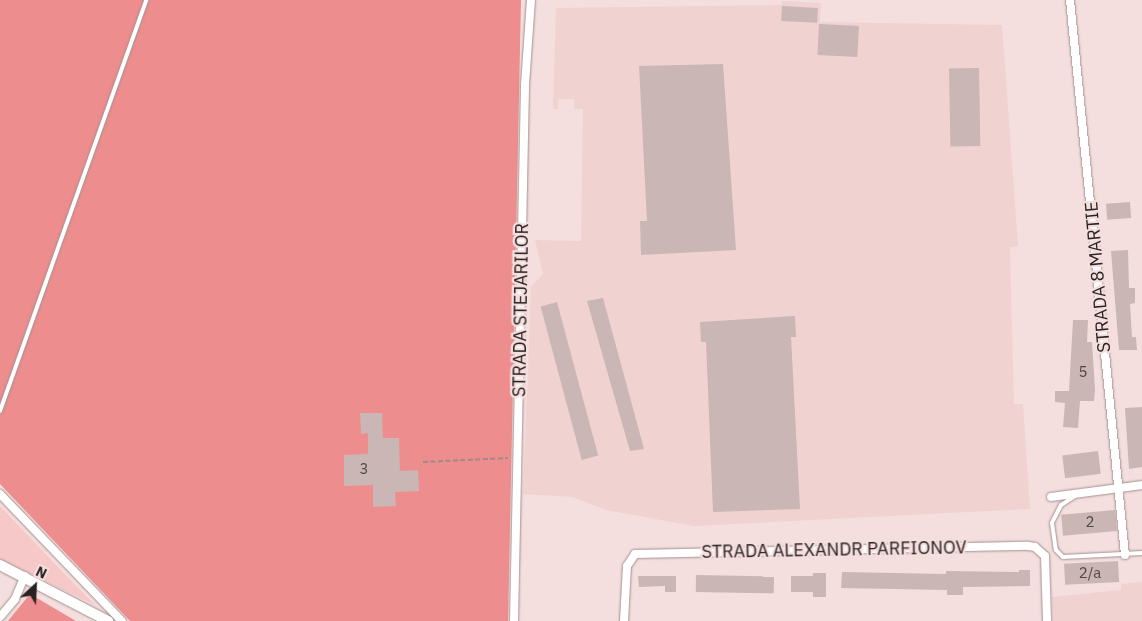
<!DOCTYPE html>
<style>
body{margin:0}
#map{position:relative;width:1142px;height:621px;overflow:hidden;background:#f4dfde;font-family:"IBM Plex Sans",sans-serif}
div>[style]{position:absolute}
.built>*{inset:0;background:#f0d2d1}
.green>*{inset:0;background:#f6c8c7}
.forest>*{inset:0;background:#ed8d8d}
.building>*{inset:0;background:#cab6b5;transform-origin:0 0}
.path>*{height:2px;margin-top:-1px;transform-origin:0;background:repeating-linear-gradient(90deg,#9b8c8b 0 5px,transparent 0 7.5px)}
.roads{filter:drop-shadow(0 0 1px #a4908f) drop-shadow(0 0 1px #a4908f)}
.service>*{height:4px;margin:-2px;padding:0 2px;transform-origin:2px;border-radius:2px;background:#fff}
.minor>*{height:8px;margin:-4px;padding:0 4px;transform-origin:4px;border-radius:4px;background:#fff}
.tertiary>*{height:10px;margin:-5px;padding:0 5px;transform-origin:5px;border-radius:5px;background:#fff}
span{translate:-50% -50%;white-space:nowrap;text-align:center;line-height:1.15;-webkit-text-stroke:4.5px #f4dfde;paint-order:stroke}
.number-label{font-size:15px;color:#524747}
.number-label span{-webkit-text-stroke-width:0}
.street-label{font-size:18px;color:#2a2222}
.north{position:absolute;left:10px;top:561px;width:50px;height:50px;-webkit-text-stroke:4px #f4dfde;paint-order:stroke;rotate:25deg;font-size:14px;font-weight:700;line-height:20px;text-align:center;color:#2a2222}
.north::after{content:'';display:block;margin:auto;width:18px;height:22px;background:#2a2222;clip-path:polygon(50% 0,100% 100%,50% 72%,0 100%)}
</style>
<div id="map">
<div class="built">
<i style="clip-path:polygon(782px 1px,821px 3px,820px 22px,1002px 25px,1018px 246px,1010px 247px,1014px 404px,1023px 404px,1030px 509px,694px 526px,606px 510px,573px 497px,523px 494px,531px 287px,543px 274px,535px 240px,581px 241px,583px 109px,574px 109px,574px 99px,558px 99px,558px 109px,553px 109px,556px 8px,782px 5px)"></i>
<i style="clip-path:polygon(1142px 582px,1142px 621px,1053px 621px,1052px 597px,1121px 590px,1121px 584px)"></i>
</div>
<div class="green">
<i style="clip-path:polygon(0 506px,60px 569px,95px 605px,0 559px)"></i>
</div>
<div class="forest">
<i style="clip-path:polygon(0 0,521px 0,508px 621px,130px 621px,0 484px)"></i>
<i style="clip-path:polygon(30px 594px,76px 621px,8px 621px)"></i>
</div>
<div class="building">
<i style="left:782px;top:6px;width:36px;height:15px;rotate:3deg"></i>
<i style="left:819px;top:24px;width:40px;height:31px;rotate:3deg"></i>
<i style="clip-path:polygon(723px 64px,736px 250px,641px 255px,640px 221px,647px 221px,639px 66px)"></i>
<i style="left:979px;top:68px;width:78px;height:30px;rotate:89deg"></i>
<i style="left:1130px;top:202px;width:16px;height:24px;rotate:86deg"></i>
<i style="clip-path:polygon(1128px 250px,1129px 288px,1135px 288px,1135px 303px,1130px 304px,1132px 337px,1136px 337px,1137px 350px,1119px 350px,1111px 251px)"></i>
<i style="clip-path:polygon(603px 298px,644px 449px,630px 451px,587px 301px)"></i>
<i style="left:557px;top:302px;width:159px;height:17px;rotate:75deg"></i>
<i style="clip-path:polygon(795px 316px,796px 337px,791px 337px,800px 509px,713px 512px,706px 342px,701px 342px,700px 322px)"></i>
<i style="clip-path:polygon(1073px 320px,1088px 320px,1087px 342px,1092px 342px,1095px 390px,1094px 401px,1080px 401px,1078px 428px,1063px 427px,1065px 403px,1055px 402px,1055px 391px,1069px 391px)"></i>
<i style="clip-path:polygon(1142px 407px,1142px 467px,1129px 469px,1125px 408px)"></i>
<i style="clip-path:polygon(360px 413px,382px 413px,383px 438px,399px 438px,400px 471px,418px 470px,419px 491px,395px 492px,396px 506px,373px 507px,373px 485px,344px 486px,344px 455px,368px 454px,368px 433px,361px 434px)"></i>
<i style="left:1098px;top:451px;width:23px;height:36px;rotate:83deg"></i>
<i style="left:1115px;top:510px;width:21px;height:54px;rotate:85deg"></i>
<i style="left:1118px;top:561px;width:21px;height:54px;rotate:87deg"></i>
<i style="clip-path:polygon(1019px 570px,1030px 570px,1030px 586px,963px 587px,963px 595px,947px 595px,947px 590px,841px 588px,842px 572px,946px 574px,946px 571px,1019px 572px)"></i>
<i style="clip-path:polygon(813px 573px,826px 573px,826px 597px,813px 597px,813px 592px,791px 592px,791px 576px,813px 576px)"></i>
<i style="left:696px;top:575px;width:78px;height:17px;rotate:1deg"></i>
<i style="clip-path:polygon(638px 576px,676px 576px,676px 592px,665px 592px,665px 586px,639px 587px)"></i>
</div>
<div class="path">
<i style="left:423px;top:462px;width:85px;rotate:-2.7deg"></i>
</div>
<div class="roads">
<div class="service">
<i style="left:0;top:411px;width:436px;rotate:-70.4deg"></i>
<i style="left:1075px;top:496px;width:17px;rotate:147deg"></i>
<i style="left:1061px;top:505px;width:20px;rotate:117deg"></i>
<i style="left:1052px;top:523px;width:27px;rotate:82deg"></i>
<i style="left:1056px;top:550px;width:10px;rotate:45deg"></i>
<i style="left:1063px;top:557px;width:79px;rotate:-2.9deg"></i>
</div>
<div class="minor">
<i style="left:1070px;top:0;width:558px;rotate:84.34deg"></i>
<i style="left:0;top:494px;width:176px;rotate:46.2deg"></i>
<i style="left:1051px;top:497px;width:92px;rotate:-7.5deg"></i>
<i style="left:0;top:617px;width:23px;rotate:-50deg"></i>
<i style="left:15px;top:599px;width:25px;rotate:-67deg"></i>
<i style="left:514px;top:621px;width:536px;rotate:-88.82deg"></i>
<i style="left:525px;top:85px;width:85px;rotate:-86deg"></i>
<i style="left:624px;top:621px;width:55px;rotate:-86.9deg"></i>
<i style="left:627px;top:566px;width:14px;rotate:-56deg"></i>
<i style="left:635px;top:554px;width:393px;rotate:-1.2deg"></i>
<i style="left:1028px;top:546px;width:7px;rotate:8deg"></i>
<i style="left:1035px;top:547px;width:13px;rotate:42deg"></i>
<i style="left:1045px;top:556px;width:65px;rotate:88.2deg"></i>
</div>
<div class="tertiary">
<i style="left:0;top:565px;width:122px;rotate:27.4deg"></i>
</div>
</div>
<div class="number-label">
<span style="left:1083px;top:372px">5</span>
<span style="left:364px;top:469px">3</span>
<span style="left:1090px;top:522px">2</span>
<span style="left:1090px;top:573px">2/a</span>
</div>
<div class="street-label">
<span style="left:1098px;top:277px;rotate:-95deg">STRADA 8 MARTIE</span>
<span style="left:521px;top:310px;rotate:-89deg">STRADA STEJARILOR</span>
<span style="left:834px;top:550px;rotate:-1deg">STRADA ALEXANDR PARFIONOV</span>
</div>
<div class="north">N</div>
</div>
